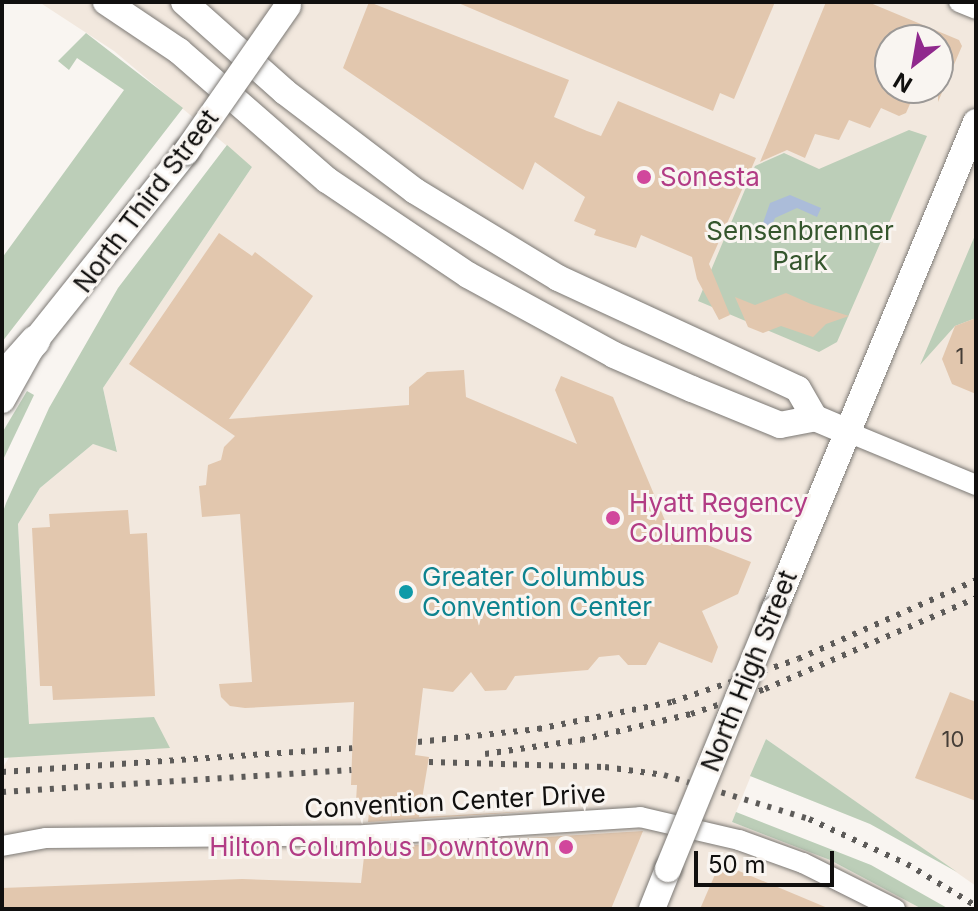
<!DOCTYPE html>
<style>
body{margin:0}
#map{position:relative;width:978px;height:911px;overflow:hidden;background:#f9f5f1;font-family:Inter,sans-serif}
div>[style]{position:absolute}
.built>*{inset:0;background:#f2e8de}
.green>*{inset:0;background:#bcceb8}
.water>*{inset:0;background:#abbcd9}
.building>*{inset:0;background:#e2c7ae}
.roads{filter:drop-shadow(0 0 2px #7c7975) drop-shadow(0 0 2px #7c7975)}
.minor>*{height:20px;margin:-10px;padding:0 10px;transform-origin:10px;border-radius:10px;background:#fff}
.major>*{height:26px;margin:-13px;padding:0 13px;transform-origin:13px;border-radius:13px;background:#fff}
.highway>*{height:30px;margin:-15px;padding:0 15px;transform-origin:15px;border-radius:15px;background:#fff}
.rail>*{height:6px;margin-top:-3px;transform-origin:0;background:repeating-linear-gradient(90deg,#5d5b59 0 4px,transparent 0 12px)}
.bridges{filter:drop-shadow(0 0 2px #7c7975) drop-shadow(0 0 2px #7c7975)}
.major-bridge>*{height:26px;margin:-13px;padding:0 13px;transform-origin:13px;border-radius:13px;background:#fff}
.dots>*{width:22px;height:22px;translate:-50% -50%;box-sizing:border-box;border:4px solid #f9f5f1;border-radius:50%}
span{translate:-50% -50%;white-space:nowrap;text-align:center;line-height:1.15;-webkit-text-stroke:6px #f9f5f1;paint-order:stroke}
.number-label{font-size:22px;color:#453e37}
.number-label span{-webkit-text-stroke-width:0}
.hotel-label{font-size:26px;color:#b23c85}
.left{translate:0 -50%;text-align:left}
.right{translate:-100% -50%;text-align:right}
.street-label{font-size:26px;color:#11100f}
.park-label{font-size:26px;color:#35562d}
.culture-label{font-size:26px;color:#0d838f}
.frame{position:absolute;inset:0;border:4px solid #11100f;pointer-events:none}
.north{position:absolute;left:874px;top:24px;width:80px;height:80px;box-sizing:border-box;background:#f9f5f1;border:2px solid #9c9997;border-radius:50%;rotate:211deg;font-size:22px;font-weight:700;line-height:32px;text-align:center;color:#11100f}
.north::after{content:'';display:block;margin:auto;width:28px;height:36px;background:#90298d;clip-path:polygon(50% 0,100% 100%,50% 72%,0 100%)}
.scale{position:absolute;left:694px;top:851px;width:140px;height:36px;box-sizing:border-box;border:4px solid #11100f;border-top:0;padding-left:10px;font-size:24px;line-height:28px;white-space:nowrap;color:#11100f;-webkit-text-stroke:6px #f9f5f1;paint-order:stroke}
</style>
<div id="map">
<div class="built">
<i style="clip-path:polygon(evenodd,39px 2px,976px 2px,976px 886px,766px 739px,732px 822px,830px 860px,922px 909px,2px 909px,2px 769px,29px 724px,18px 524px,40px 488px,93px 444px,117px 451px,103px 388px,252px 167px,114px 51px,39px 2px,890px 40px,938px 40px,938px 88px,890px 88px,890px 40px)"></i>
</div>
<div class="green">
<i style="clip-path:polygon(86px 33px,183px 108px,2px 342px,2px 258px,124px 90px,77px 58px,69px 70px,58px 61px)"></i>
<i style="clip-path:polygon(909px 130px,927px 136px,837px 342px,819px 352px,698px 301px,755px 166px,784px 153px,819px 169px)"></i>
<i style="clip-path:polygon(227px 145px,252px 167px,103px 388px,117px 452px,93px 444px,40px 488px,18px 524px,29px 724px,154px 717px,170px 748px,2px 758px,2px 515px,6px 503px,49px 408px,118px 288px)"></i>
<i style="clip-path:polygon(976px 233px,976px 318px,955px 326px,920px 365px)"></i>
<i style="clip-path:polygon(27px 391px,34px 395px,2px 462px,2px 433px)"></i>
<i style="clip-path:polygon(766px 739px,957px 872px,870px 824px,750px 776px)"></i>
<i style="clip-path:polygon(736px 812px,871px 865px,949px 909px,922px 909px,830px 860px,732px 822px)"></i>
</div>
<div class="water">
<i style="clip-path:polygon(790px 195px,821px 208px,817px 217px,797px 208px,775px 218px,768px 235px,757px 240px,770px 203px)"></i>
</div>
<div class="building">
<i style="clip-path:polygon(369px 2px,569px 80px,554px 117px,587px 131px,601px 136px,618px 101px,756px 158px,709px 264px,730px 315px,719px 320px,697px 279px,692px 257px,641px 235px,636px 248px,594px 235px,596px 230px,574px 221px,585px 197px,535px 162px,523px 190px,343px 68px)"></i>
<i style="clip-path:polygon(456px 2px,775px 2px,734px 99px,720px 93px,713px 111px)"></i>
<i style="clip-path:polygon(826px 2px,868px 2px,959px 40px,962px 46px,938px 102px,938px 40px,890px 40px,890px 88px,917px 88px,906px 113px,899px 116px,881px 108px,870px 128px,849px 120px,839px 140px,815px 134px,805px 158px,787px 150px,760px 162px)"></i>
<i style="clip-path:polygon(219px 233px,252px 256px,255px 252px,313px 296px,229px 419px,409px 405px,409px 387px,427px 372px,464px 370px,466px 397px,577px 444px,555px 390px,561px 376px,613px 397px,669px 530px,751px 562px,738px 594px,702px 611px,718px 647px,712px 663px,659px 642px,646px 665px,628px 665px,619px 655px,599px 657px,588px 670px,515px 676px,506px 690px,485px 691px,471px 672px,453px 692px,423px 688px,415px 755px,429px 757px,419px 817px,551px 810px,368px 822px,370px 803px,356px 801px,357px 785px,351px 785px,354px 702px,245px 708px,230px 706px,221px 697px,219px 684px,252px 682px,240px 514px,202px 517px,199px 486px,206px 485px,208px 465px,221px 460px,224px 447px,235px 436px,129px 364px)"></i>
<i style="clip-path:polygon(786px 293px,811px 304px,849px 316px,826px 324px,813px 337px,781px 326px,763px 333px,748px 327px,735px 297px,755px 305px)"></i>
<i style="clip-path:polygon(976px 318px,976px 394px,952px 384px,942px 359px,955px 326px)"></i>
<i style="clip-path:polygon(128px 510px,130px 534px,147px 533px,155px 696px,53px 700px,52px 686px,40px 686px,32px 528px,50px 527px,49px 514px)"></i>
<i style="clip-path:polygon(950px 692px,976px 702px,976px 801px,915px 778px)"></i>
<i style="clip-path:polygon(643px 831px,611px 909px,2px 909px,2px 888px,242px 879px,361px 883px,365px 848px)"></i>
<i style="clip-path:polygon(720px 863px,830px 909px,700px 909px)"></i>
</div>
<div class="roads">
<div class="minor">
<i style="left:959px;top:2px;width:18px;rotate:22deg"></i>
<i style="left:848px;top:432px;width:139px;rotate:22.5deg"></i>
<i style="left:2px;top:846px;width:45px;rotate:-10.3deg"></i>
<i style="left:46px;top:838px;width:319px;rotate:-0.5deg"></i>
<i style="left:365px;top:835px;width:276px;rotate:-3.7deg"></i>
<i style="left:640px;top:817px;width:102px;rotate:13.1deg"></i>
<i style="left:739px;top:840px;width:68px;rotate:19.8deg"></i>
<i style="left:803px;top:863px;width:103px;rotate:26.6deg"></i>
</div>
<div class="major">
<i style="left:106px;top:2px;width:88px;rotate:33.9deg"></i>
<i style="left:179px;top:51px;width:196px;rotate:41.1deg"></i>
<i style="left:327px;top:180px;width:170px;rotate:34deg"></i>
<i style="left:468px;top:275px;width:166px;rotate:28.7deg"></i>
<i style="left:614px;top:355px;width:85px;rotate:23.6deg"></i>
<i style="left:692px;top:389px;width:95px;rotate:22.2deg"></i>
<i style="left:780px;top:425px;width:36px;rotate:-11deg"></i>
<i style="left:815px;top:418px;width:36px;rotate:23deg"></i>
<i style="left:184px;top:2px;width:135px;rotate:41.7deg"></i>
<i style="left:285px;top:92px;width:163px;rotate:37.3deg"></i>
<i style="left:415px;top:191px;width:167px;rotate:31.3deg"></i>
<i style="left:558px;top:278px;width:264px;rotate:24.8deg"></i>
<i style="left:798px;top:389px;width:34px;rotate:60deg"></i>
<i style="left:2px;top:400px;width:68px;rotate:-60.8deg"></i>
<i style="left:35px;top:341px;width:242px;rotate:-51.4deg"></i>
<i style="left:774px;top:610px;width:528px;rotate:-67.51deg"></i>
<i style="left:652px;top:909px;width:43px;rotate:-68.2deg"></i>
</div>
<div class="highway">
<i style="left:2px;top:378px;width:50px;rotate:-48.3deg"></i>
</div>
</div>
<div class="rail">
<i style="left:418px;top:742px;width:121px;rotate:-6.2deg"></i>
<i style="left:538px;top:729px;width:137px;rotate:-11.4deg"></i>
<i style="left:672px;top:702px;width:133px;rotate:-18.8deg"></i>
<i style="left:798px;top:659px;width:195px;rotate:-23.9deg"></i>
<i style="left:485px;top:754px;width:97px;rotate:-8.3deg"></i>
<i style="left:581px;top:740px;width:113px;rotate:-13.3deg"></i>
<i style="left:691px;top:714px;width:78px;rotate:-18.7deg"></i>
<i style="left:765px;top:689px;width:230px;rotate:-23.3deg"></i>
<i style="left:429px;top:762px;width:176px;rotate:1.6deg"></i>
<i style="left:605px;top:767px;width:60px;rotate:7.7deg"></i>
<i style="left:664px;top:775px;width:152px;rotate:16.9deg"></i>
<i style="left:809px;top:819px;width:108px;rotate:24.7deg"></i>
<i style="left:907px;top:864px;width:81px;rotate:31.3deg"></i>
<i style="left:2px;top:772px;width:351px;rotate:-3.9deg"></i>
<i style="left:2px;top:792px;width:350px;rotate:-3.6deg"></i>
</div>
<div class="bridges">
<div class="major-bridge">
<i style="left:186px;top:152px;width:178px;rotate:-55.1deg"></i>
<i style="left:668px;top:869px;width:280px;rotate:-67.7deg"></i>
</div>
</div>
<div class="dots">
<i style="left:644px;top:177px;background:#d1479c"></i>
<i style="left:613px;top:518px;background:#d1479c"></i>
<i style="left:406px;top:592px;background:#0f9aa8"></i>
<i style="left:566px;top:847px;background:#d1479c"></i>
</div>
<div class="number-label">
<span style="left:960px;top:357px">1</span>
<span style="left:953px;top:740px">10</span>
</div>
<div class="hotel-label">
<span class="left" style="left:660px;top:177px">Sonesta</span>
<span class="left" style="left:629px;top:518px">Hyatt Regency<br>Columbus</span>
<span class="right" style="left:550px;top:847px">Hilton Columbus Downtown</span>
</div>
<div class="street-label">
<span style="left:146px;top:201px;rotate:-53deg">North Third Street</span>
<span style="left:749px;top:671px;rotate:-68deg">North High Street</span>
<span style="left:455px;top:801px;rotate:-3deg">Convention Center Drive</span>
</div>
<div class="park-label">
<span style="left:800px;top:246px">Sensenbrenner<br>Park</span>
</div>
<div class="culture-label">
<span class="left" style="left:422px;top:592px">Greater Columbus<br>Convention Center</span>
</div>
<div class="frame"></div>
<div class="north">N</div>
<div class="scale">50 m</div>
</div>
